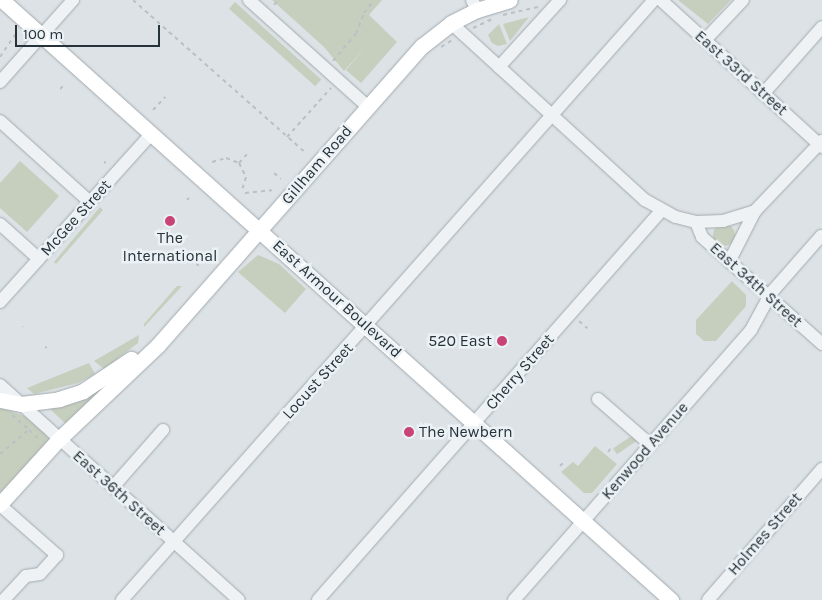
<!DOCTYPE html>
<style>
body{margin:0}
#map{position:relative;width:822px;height:600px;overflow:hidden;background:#dce2e6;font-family:Karla,sans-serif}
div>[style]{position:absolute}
.green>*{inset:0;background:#c6cfbe;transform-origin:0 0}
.round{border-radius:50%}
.path>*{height:2px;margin-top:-1px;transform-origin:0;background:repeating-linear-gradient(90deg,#bbc0c4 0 4px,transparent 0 8px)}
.roads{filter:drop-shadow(0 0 1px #a2aaaf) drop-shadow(0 0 1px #a2aaaf)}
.minor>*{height:12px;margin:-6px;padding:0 6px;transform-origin:6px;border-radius:6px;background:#eff2f4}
.major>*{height:15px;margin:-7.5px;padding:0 7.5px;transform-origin:7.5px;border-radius:7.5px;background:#fff}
.dots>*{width:14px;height:14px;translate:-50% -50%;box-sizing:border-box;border:2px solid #ebf1f4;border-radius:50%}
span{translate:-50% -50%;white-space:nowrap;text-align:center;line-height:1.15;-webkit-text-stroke:5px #ebf1f4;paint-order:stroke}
.street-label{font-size:16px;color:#27333b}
.poi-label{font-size:16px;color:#27333b}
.right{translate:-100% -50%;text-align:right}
.left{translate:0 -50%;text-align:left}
.scale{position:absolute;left:15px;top:25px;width:145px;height:22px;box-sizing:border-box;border:2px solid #27333b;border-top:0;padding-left:6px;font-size:15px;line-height:18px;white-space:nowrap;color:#27333b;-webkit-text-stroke:4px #ebf1f4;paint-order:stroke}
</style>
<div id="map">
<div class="green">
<i style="clip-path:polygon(272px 0,382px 0,369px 15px,397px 42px,361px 83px,346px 70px,365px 48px,344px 71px,324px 47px)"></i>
<i style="clip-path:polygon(678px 0,731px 0,708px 24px)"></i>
<i style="left:235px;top:2px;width:116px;height:9px;rotate:42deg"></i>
<i style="clip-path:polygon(529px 17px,510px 41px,503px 24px)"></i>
<i style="clip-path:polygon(499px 24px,507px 44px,498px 46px,492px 43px,488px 35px)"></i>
<i style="clip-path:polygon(20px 161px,59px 196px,27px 232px,0 208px,0 183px)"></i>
<i style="clip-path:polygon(100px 207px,103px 210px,56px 264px,54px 262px)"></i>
<i class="round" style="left:713px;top:224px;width:22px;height:22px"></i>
<i style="clip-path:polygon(258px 255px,279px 264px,306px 289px,285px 313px,238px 272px)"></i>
<i style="clip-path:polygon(732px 281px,746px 295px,746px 306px,716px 341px,704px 341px,696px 334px,696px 320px)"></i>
<i style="clip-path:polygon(177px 286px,182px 286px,144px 327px,144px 324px)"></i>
<i style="clip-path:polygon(139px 335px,138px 343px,104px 369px,94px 361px)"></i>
<i style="clip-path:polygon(89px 363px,95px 374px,78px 383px,34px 394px,27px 388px)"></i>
<i style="clip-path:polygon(99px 391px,68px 426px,50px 409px,89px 396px)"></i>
<i style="clip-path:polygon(0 407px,24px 416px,46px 434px,49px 441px,0 501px)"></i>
<i style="left:633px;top:435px;width:7px;height:24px;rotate:56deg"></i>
<i style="clip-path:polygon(595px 446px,617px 464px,592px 493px,584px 493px,561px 472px,573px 462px,578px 466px)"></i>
</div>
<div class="path">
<i style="left:133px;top:0;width:230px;rotate:41.5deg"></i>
<i style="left:274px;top:5px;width:6px;rotate:-51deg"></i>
<i style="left:503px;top:15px;width:36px;rotate:-13deg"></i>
<i style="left:473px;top:28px;width:23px;rotate:-25deg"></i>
<i style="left:441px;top:47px;width:15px;rotate:-32deg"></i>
<i style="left:0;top:57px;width:27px;rotate:-56deg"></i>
<i style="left:333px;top:61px;width:35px;rotate:-50deg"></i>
<i style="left:356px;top:34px;width:22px;rotate:-69deg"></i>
<i style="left:364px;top:13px;width:16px;rotate:-52deg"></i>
<i style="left:60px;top:89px;width:4px;rotate:-45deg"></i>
<i style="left:153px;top:110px;width:18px;rotate:-47deg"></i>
<i style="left:287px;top:137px;width:66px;rotate:-48.1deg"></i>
<i style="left:104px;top:162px;width:2px;rotate:27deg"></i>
<i style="left:212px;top:162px;width:15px;rotate:-16deg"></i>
<i style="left:226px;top:158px;width:14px;rotate:21deg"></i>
<i style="left:239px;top:163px;width:16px;rotate:63deg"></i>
<i style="left:246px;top:177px;width:14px;rotate:107deg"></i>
<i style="left:239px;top:163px;width:12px;rotate:-48deg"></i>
<i style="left:274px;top:173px;width:9px;rotate:41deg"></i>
<i style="left:245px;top:193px;width:27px;rotate:-6deg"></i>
<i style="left:187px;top:200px;width:3px;rotate:-45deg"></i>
<i style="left:196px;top:263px;width:6px;rotate:45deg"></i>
<i style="left:579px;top:321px;width:11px;rotate:41deg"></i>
<i style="left:22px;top:326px;width:1px;rotate:45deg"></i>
<i style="left:45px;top:347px;width:2px;rotate:27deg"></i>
<i style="left:12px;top:415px;width:23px;rotate:41deg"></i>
<i style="left:608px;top:452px;width:5px;rotate:-53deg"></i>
<i style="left:0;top:454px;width:38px;rotate:-40deg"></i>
<i style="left:29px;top:430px;width:15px;rotate:42deg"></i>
<i style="left:560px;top:466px;width:7px;rotate:-45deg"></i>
</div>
<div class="roads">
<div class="minor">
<i style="left:249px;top:0;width:159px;rotate:41.9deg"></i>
<i style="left:472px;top:0;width:11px;rotate:63deg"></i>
<i style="left:661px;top:0;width:218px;rotate:42.4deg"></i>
<i style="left:451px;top:23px;width:263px;rotate:42.4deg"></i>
<i style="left:645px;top:200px;width:35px;rotate:29deg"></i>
<i style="left:676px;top:217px;width:21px;rotate:14deg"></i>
<i style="left:696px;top:222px;width:27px;rotate:-2deg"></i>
<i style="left:723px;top:221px;width:34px;rotate:-17deg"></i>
<i style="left:755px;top:211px;width:97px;rotate:-46.3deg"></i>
<i style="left:705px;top:40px;width:55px;rotate:-46.5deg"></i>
<i style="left:499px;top:67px;width:91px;rotate:-47.7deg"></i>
<i style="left:0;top:82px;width:110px;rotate:-48.3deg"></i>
<i style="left:763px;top:94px;width:89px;rotate:-48.6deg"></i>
<i style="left:0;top:121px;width:121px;rotate:42deg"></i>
<i style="left:696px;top:222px;width:16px;rotate:68deg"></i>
<i style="left:702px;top:237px;width:161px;rotate:41.7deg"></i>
<i style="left:0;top:224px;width:52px;rotate:41.9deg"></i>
<i style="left:729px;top:262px;width:57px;rotate:-63deg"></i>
<i style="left:0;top:302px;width:227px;rotate:-48deg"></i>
<i style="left:0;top:385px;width:321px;rotate:42deg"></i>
<i style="left:598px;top:399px;width:70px;rotate:41deg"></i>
<i style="left:113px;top:487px;width:76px;rotate:-48.7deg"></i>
<i style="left:0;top:505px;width:76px;rotate:41.3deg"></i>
<i style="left:57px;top:555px;width:25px;rotate:132deg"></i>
<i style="left:40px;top:574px;width:14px;rotate:172deg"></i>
<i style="left:26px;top:576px;width:33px;rotate:133deg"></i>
<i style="left:122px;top:600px;width:802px;rotate:-48.44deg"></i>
<i style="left:318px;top:600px;width:519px;rotate:-48.6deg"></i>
<i style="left:514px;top:600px;width:359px;rotate:-48.7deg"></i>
<i style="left:751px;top:330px;width:42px;rotate:-61.6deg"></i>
<i style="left:771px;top:293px;width:76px;rotate:-48.7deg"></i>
<i style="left:708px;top:600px;width:174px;rotate:-49deg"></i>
</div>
<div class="major">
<i style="left:2px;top:0;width:899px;rotate:41.89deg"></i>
<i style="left:0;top:400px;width:21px;rotate:11deg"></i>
<i style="left:21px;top:404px;width:38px;rotate:-7deg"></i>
<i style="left:59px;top:399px;width:25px;rotate:-18deg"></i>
<i style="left:83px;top:391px;width:58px;rotate:-33.7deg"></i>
<i style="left:0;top:504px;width:88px;rotate:-47.8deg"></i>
<i style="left:59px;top:439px;width:137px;rotate:-43.5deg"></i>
<i style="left:158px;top:345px;width:399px;rotate:-48.6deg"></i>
<i style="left:422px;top:46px;width:37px;rotate:-38deg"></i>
<i style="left:451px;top:23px;width:29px;rotate:-27deg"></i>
<i style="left:477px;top:10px;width:34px;rotate:-17deg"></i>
</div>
</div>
<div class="dots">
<i style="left:170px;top:221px;background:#c84477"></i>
<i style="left:502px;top:341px;background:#c84477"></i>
<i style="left:409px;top:432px;background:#c84477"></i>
</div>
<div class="street-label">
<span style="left:741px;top:73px;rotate:42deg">East 33rd Street</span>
<span style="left:317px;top:165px;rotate:-49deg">Gillham Road</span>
<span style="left:76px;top:218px;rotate:-48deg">McGee Street</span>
<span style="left:756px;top:285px;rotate:42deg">East 34th Street</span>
<span style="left:337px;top:299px;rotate:42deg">East Armour Boulevard</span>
<span style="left:520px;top:372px;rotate:-49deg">Cherry Street</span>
<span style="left:318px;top:381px;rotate:-48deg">Locust Street</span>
<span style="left:645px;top:451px;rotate:-49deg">Kenwood Avenue</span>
<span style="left:119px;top:493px;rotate:42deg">East 36th Street</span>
<span style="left:765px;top:534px;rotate:-49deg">Holmes Street</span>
</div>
<div class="poi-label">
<span style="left:170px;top:247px">The<br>International</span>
<span class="right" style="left:492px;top:341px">520 East</span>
<span class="left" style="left:419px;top:432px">The Newbern</span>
</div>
<div class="scale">100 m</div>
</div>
